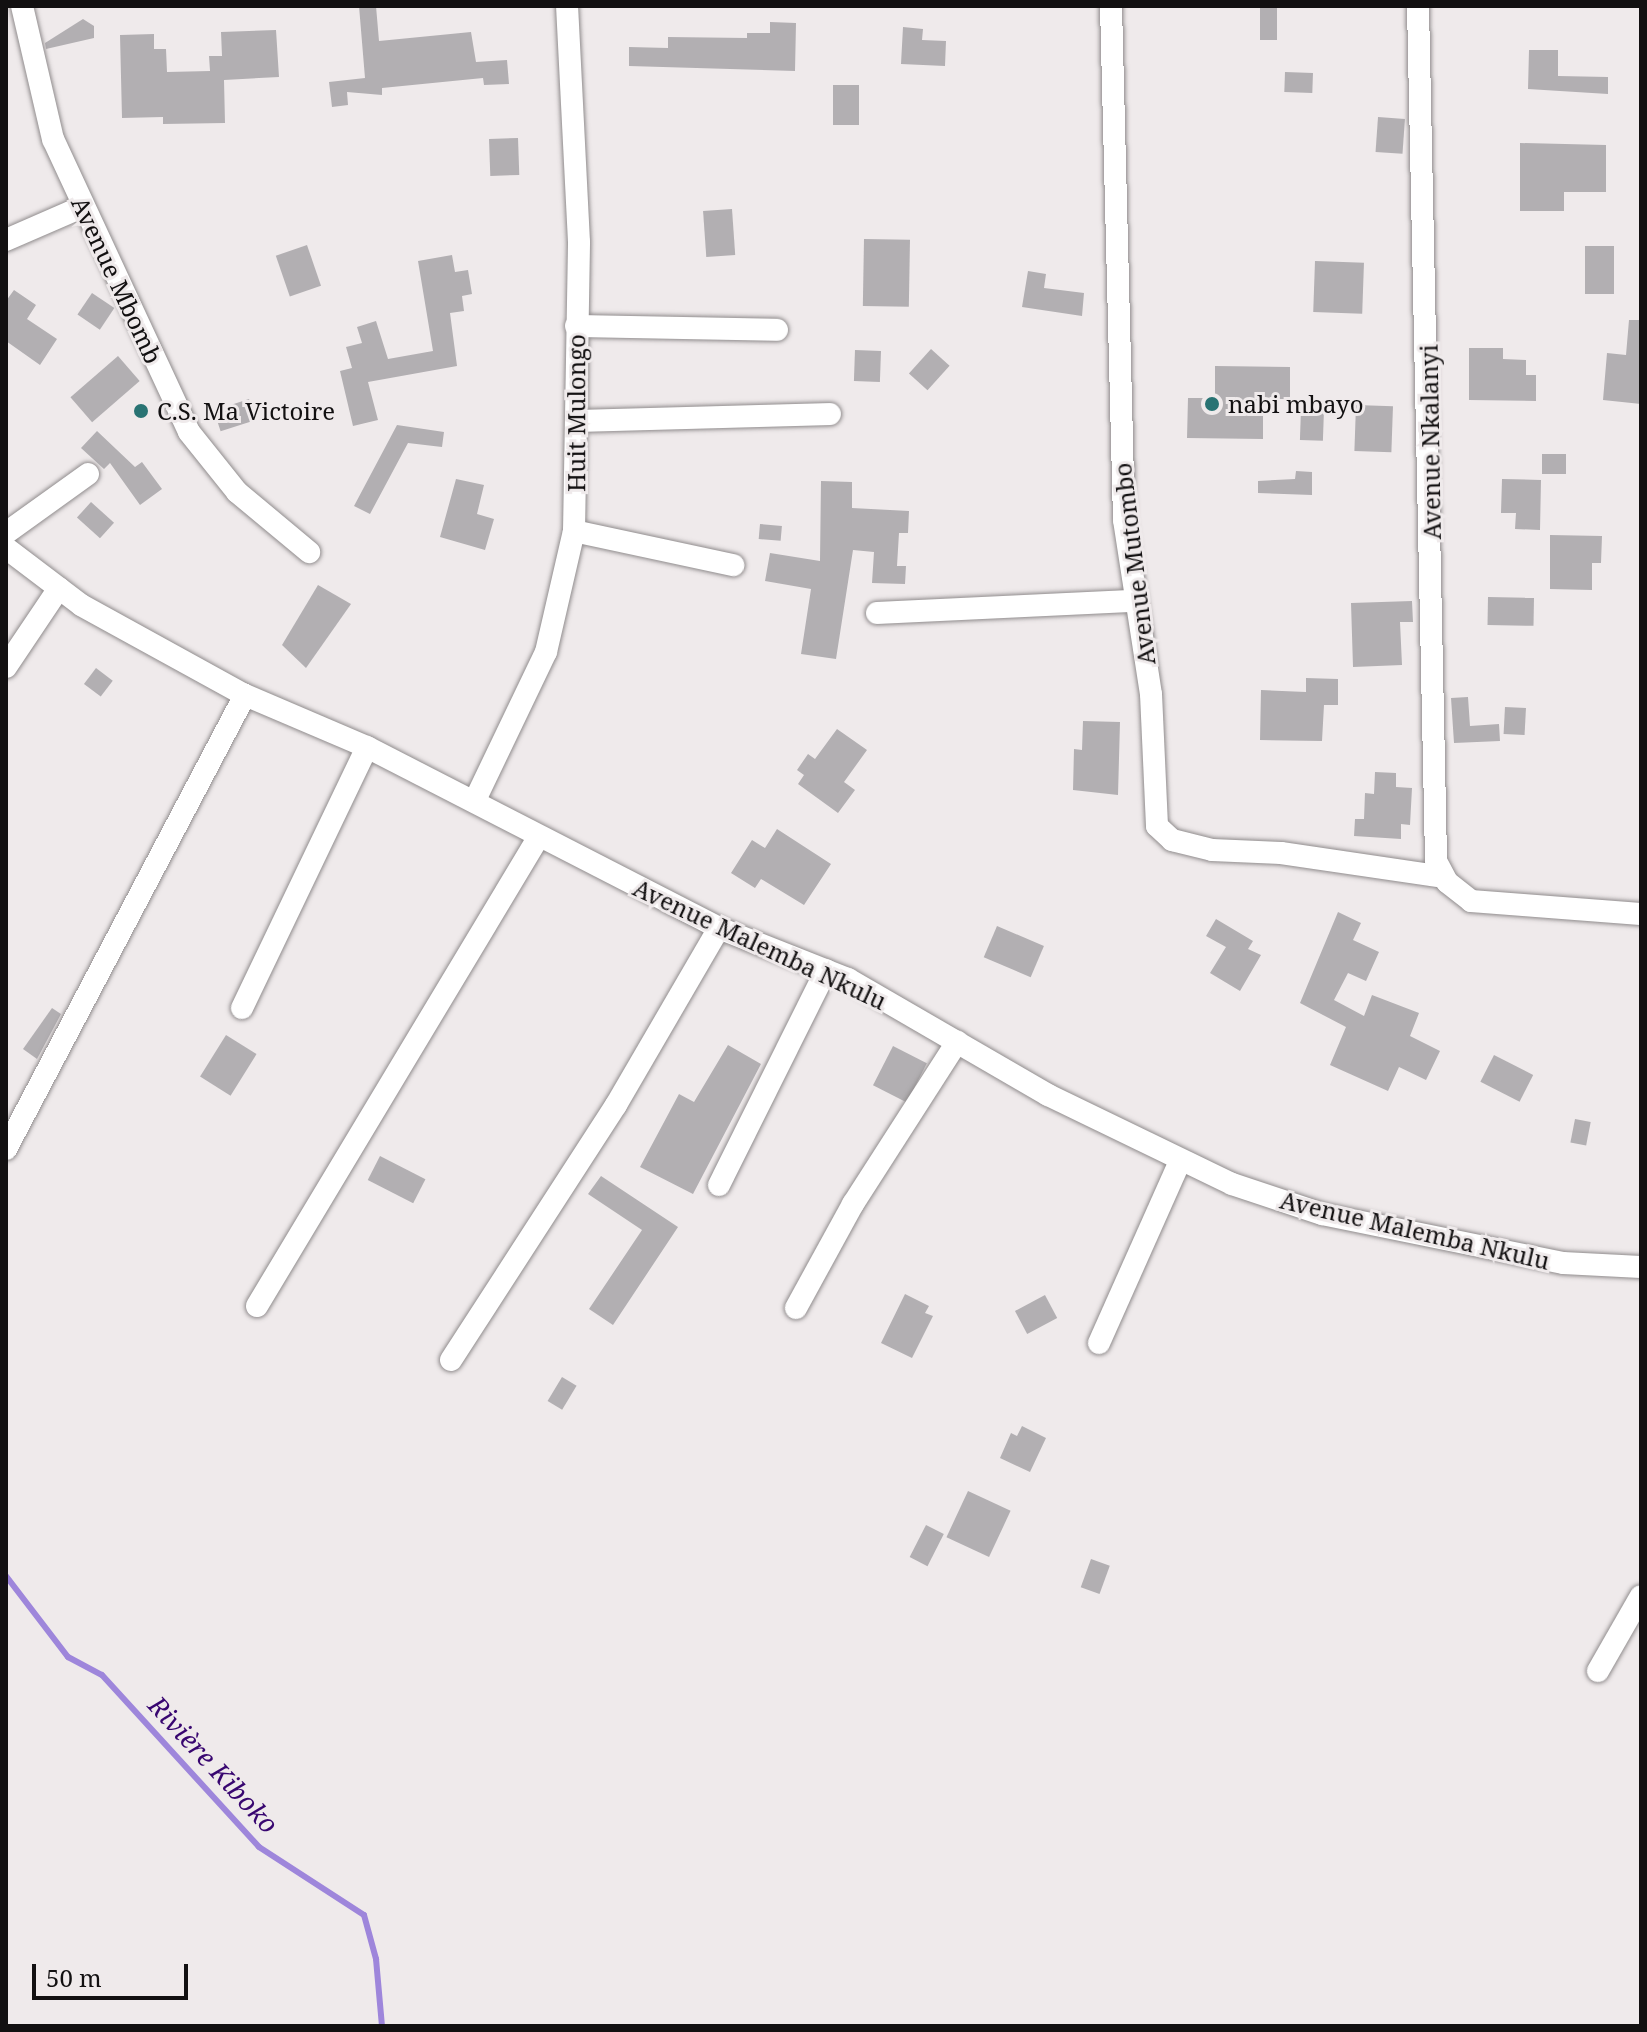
<!DOCTYPE html>
<meta charset="utf-8">
<style>
body{margin:0}
#map{position:relative;width:1647px;height:2032px;overflow:hidden;background:#efeaeb;font-family:"Noto Serif",serif}
div>[style]{position:absolute}
.stream>*{height:6px;margin:-3px;padding:0 3px;transform-origin:3px;border-radius:3px;background:#9e86db}
.building>*{inset:0;background:#b2afb2;transform-origin:0 0}
.roads{filter:drop-shadow(0 0 2px #908c8d) drop-shadow(0 0 2px #908c8d)}
.street>*{height:22px;margin:-11px;padding:0 11px;transform-origin:11px;border-radius:11px;background:#fff}
.dots>*{width:22px;height:22px;translate:-50% -50%;box-sizing:border-box;border:4px solid #efeaeb;border-radius:50%}
span{translate:-50% -50%;white-space:nowrap;text-align:center;line-height:1.15;-webkit-text-stroke:6px #efeaeb;paint-order:stroke}
.street-label{font-size:24px;color:#121011}
.poi-label{font-size:24px;color:#121011}
.left{translate:0 -50%;text-align:left}
.water-label{font-size:26px;color:#380670;font-style:italic}
.frame{position:absolute;inset:0;border:8px solid #121011;pointer-events:none}
.scale{position:absolute;left:32px;top:1964px;width:156px;height:36px;box-sizing:border-box;border:4px solid #121011;border-top:0;padding-left:10px;font-size:24px;line-height:28px;white-space:nowrap;color:#121011;-webkit-text-stroke:6px #efeaeb;paint-order:stroke}
</style>
<div id="map">
<div class="stream">
<i style="left:6px;top:1576px;width:102px;rotate:52.6deg"></i>
<i style="left:68px;top:1657px;width:38px;rotate:28deg"></i>
<i style="left:102px;top:1675px;width:233px;rotate:47.6deg"></i>
<i style="left:259px;top:1847px;width:125px;rotate:32.9deg"></i>
<i style="left:364px;top:1915px;width:46px;rotate:74.7deg"></i>
<i style="left:376px;top:1959px;width:67px;rotate:84.9deg"></i>
</div>
<div class="building">
<i style="clip-path:polygon(359px 6px,376px 6px,379px 41px,471px 32px,476px 62px,507px 60px,509px 84px,484px 85px,483px 78px,382px 88px,382px 95px,347px 92px,348px 105px,332px 107px,329px 82px,365px 78px)"></i>
<i style="left:1260px;top:6px;width:17px;height:34px"></i>
<i style="clip-path:polygon(83px 19px,94px 26px,94px 38px,46px 49px,45px 43px)"></i>
<i style="clip-path:polygon(770px 22px,796px 23px,795px 71px,629px 66px,629px 47px,668px 48px,668px 37px,747px 38px,747px 33px,770px 33px)"></i>
<i style="clip-path:polygon(903px 27px,923px 29px,922px 40px,946px 41px,945px 66px,901px 64px)"></i>
<i style="clip-path:polygon(276px 30px,279px 77px,224px 80px,225px 123px,163px 124px,163px 117px,122px 118px,120px 35px,154px 34px,154px 49px,166px 49px,167px 72px,210px 71px,209px 56px,222px 56px,221px 32px)"></i>
<i style="clip-path:polygon(1529px 50px,1558px 50px,1558px 76px,1608px 77px,1608px 94px,1528px 89px)"></i>
<i style="left:1285px;top:72px;width:28px;height:20px;rotate:2deg"></i>
<i style="left:833px;top:85px;width:26px;height:40px"></i>
<i style="left:1378px;top:117px;width:27px;height:35px;rotate:4deg"></i>
<i style="left:518px;top:138px;width:37px;height:29px;rotate:88deg"></i>
<i style="clip-path:polygon(1520px 143px,1606px 145px,1606px 192px,1564px 192px,1564px 211px,1520px 211px)"></i>
<i style="left:732px;top:209px;width:46px;height:29px;rotate:86deg"></i>
<i style="left:864px;top:239px;width:46px;height:67px;rotate:1deg"></i>
<i style="left:307px;top:245px;width:43px;height:33px;rotate:71deg"></i>
<i style="left:1614px;top:246px;width:48px;height:29px;rotate:90deg"></i>
<i style="clip-path:polygon(452px 255px,455px 272px,468px 270px,472px 294px,462px 296px,464px 311px,450px 313px,457px 366px,368px 382px,378px 420px,353px 426px,340px 371px,352px 368px,346px 347px,362px 343px,357px 327px,376px 321px,388px 359px,433px 351px,418px 261px)"></i>
<i style="left:1315px;top:261px;width:49px;height:51px;rotate:2deg"></i>
<i style="clip-path:polygon(1028px 271px,1046px 274px,1044px 288px,1084px 293px,1082px 316px,1022px 307px)"></i>
<i style="clip-path:polygon(14px 290px,36px 305px,27px 319px,57px 339px,40px 365px,6px 341px,6px 301px)"></i>
<i style="left:92px;top:293px;width:27px;height:26px;rotate:34deg"></i>
<i style="clip-path:polygon(1629px 320px,1641px 320px,1641px 404px,1603px 400px,1607px 353px,1626px 355px)"></i>
<i style="clip-path:polygon(1469px 348px,1503px 348px,1503px 359px,1526px 360px,1526px 375px,1536px 375px,1536px 401px,1469px 400px)"></i>
<i style="left:931px;top:349px;width:25px;height:33px;rotate:42deg"></i>
<i style="left:855px;top:350px;width:26px;height:31px;rotate:2deg"></i>
<i style="left:118px;top:356px;width:33px;height:63px;rotate:49deg"></i>
<i style="clip-path:polygon(1215px 366px,1290px 367px,1290px 399px,1263px 399px,1263px 439px,1187px 438px,1188px 398px,1215px 398px)"></i>
<i style="left:249px;top:399px;width:22px;height:37px;rotate:72deg"></i>
<i style="left:1356px;top:405px;width:37px;height:46px;rotate:2deg"></i>
<i style="left:1301px;top:409px;width:23px;height:31px;rotate:2deg"></i>
<i style="clip-path:polygon(397px 425px,444px 432px,442px 447px,408px 443px,370px 514px,354px 506px)"></i>
<i style="clip-path:polygon(97px 431px,135px 467px,142px 462px,162px 489px,140px 505px,110px 463px,104px 469px,81px 448px)"></i>
<i style="left:1542px;top:454px;width:24px;height:20px"></i>
<i style="clip-path:polygon(1296px 471px,1312px 472px,1312px 495px,1258px 493px,1258px 481px,1295px 479px)"></i>
<i style="clip-path:polygon(456px 479px,484px 485px,477px 514px,494px 519px,485px 550px,440px 537px)"></i>
<i style="clip-path:polygon(1502px 479px,1541px 480px,1540px 530px,1515px 529px,1516px 513px,1501px 513px)"></i>
<i style="clip-path:polygon(821px 481px,852px 482px,852px 508px,909px 511px,908px 533px,899px 533px,897px 566px,906px 566px,905px 584px,872px 583px,874px 552px,853px 550px,836px 659px,801px 654px,811px 589px,765px 581px,770px 553px,820px 561px)"></i>
<i style="left:91px;top:502px;width:31px;height:21px;rotate:42deg"></i>
<i style="left:760px;top:524px;width:22px;height:15px;rotate:5deg"></i>
<i style="clip-path:polygon(1550px 535px,1602px 536px,1601px 563px,1592px 563px,1592px 590px,1550px 589px)"></i>
<i style="clip-path:polygon(318px 585px,351px 604px,306px 668px,282px 645px)"></i>
<i style="left:1488px;top:597px;width:46px;height:28px;rotate:1deg"></i>
<i style="clip-path:polygon(1412px 601px,1413px 622px,1400px 622px,1402px 665px,1353px 667px,1351px 603px)"></i>
<i style="left:96px;top:668px;width:21px;height:20px;rotate:37deg"></i>
<i style="clip-path:polygon(1306px 678px,1338px 679px,1338px 705px,1324px 705px,1322px 741px,1260px 740px,1261px 690px,1306px 692px)"></i>
<i style="clip-path:polygon(1468px 697px,1470px 726px,1499px 724px,1500px 741px,1454px 743px,1451px 698px)"></i>
<i style="left:1505px;top:707px;width:21px;height:27px;rotate:3deg"></i>
<i style="clip-path:polygon(1083px 721px,1120px 722px,1118px 795px,1073px 790px,1074px 749px,1082px 750px)"></i>
<i style="clip-path:polygon(837px 729px,867px 750px,844px 782px,855px 790px,838px 813px,798px 784px,804px 775px,797px 770px,808px 754px,815px 759px)"></i>
<i style="clip-path:polygon(1375px 772px,1396px 773px,1396px 787px,1412px 788px,1410px 825px,1401px 824px,1401px 839px,1354px 836px,1355px 819px,1364px 819px,1365px 793px,1374px 794px)"></i>
<i style="clip-path:polygon(777px 829px,831px 864px,804px 905px,761px 879px,755px 888px,731px 873px,752px 840px,765px 848px)"></i>
<i style="clip-path:polygon(1338px 912px,1361px 923px,1353px 940px,1379px 952px,1366px 981px,1348px 973px,1334px 1000px,1364px 1016px,1372px 995px,1419px 1013px,1410px 1036px,1440px 1051px,1426px 1080px,1399px 1067px,1388px 1091px,1330px 1065px,1346px 1027px,1300px 1003px)"></i>
<i style="clip-path:polygon(1216px 919px,1253px 941px,1248px 949px,1261px 955px,1240px 991px,1210px 973px,1226px 947px,1206px 936px)"></i>
<i style="left:997px;top:926px;width:51px;height:34px;rotate:23deg"></i>
<i style="clip-path:polygon(52px 1008px,61px 1014px,37px 1059px,23px 1049px)"></i>
<i style="left:226px;top:1035px;width:36px;height:49px;rotate:32deg"></i>
<i style="clip-path:polygon(728px 1045px,761px 1064px,693px 1194px,640px 1167px,679px 1094px,694px 1102px)"></i>
<i style="left:893px;top:1046px;width:38px;height:44px;rotate:27deg"></i>
<i style="left:1494px;top:1055px;width:44px;height:30px;rotate:27deg"></i>
<i style="left:1575px;top:1119px;width:16px;height:24px;rotate:11deg"></i>
<i style="left:380px;top:1156px;width:51px;height:27px;rotate:27deg"></i>
<i style="clip-path:polygon(601px 1176px,678px 1227px,613px 1325px,589px 1309px,642px 1230px,588px 1194px)"></i>
<i style="clip-path:polygon(905px 1294px,929px 1306px,925px 1313px,933px 1316px,912px 1358px,881px 1343px)"></i>
<i style="left:1045px;top:1295px;width:26px;height:34px;rotate:62deg"></i>
<i style="left:562px;top:1377px;width:17px;height:28px;rotate:31deg"></i>
<i style="clip-path:polygon(1022px 1426px,1046px 1438px,1030px 1472px,1000px 1458px,1011px 1433px,1017px 1436px)"></i>
<i style="left:968px;top:1491px;width:47px;height:51px;rotate:25deg"></i>
<i style="left:926px;top:1525px;width:20px;height:36px;rotate:27deg"></i>
<i style="left:1091px;top:1559px;width:20px;height:30px;rotate:20deg"></i>
</div>
<div class="roads">
<div class="street">
<i style="left:22px;top:6px;width:137px;rotate:76.9deg"></i>
<i style="left:53px;top:139px;width:323px;rotate:65.1deg"></i>
<i style="left:189px;top:432px;width:77px;rotate:51.3deg"></i>
<i style="left:237px;top:492px;width:94px;rotate:39.8deg"></i>
<i style="left:1111px;top:6px;width:514px;rotate:88.55deg"></i>
<i style="left:1124px;top:520px;width:176px;rotate:81.2deg"></i>
<i style="left:1151px;top:694px;width:132px;rotate:87.4deg"></i>
<i style="left:1157px;top:826px;width:21px;rotate:43deg"></i>
<i style="left:1172px;top:840px;width:41px;rotate:14deg"></i>
<i style="left:1212px;top:850px;width:69px;rotate:2.5deg"></i>
<i style="left:1281px;top:853px;width:164px;rotate:8.4deg"></i>
<i style="left:1418px;top:6px;width:855px;rotate:88.79deg"></i>
<i style="left:1436px;top:861px;width:24px;rotate:62deg"></i>
<i style="left:1447px;top:882px;width:31px;rotate:38deg"></i>
<i style="left:1471px;top:901px;width:170px;rotate:4.4deg"></i>
<i style="left:6px;top:240px;width:83px;rotate:-23.5deg"></i>
<i style="left:576px;top:326px;width:201px;rotate:1.1deg"></i>
<i style="left:579px;top:421px;width:251px;rotate:-1.6deg"></i>
<i style="left:574px;top:531px;width:163px;rotate:12.1deg"></i>
<i style="left:6px;top:533px;width:101px;rotate:-35.7deg"></i>
<i style="left:6px;top:548px;width:94px;rotate:37.2deg"></i>
<i style="left:81px;top:605px;width:187px;rotate:28.8deg"></i>
<i style="left:245px;top:695px;width:133px;rotate:23.1deg"></i>
<i style="left:367px;top:747px;width:396px;rotate:27.2deg"></i>
<i style="left:719px;top:928px;width:139px;rotate:21.6deg"></i>
<i style="left:848px;top:979px;width:231px;rotate:30.1deg"></i>
<i style="left:1048px;top:1095px;width:204px;rotate:25.8deg"></i>
<i style="left:1232px;top:1184px;width:95px;rotate:18.4deg"></i>
<i style="left:1322px;top:1214px;width:246px;rotate:11.5deg"></i>
<i style="left:1563px;top:1263px;width:78px;rotate:2.9deg"></i>
<i style="left:877px;top:613px;width:258px;rotate:-2.7deg"></i>
<i style="left:6px;top:667px;width:95px;rotate:-56.1deg"></i>
<i style="left:475px;top:800px;width:164px;rotate:-64.4deg"></i>
<i style="left:546px;top:652px;width:124px;rotate:-77deg"></i>
<i style="left:574px;top:531px;width:289px;rotate:-89deg"></i>
<i style="left:579px;top:242px;width:236px;rotate:-92.9deg"></i>
<i style="left:242px;top:1008px;width:289px;rotate:-64.4deg"></i>
<i style="left:6px;top:1149px;width:513px;rotate:-62.24deg"></i>
<i style="left:719px;top:1185px;width:240px;rotate:-63.5deg"></i>
<i style="left:257px;top:1306px;width:546px;rotate:-59.02deg"></i>
<i style="left:796px;top:1308px;width:119px;rotate:-61.3deg"></i>
<i style="left:853px;top:1204px;width:193px;rotate:-57.3deg"></i>
<i style="left:1099px;top:1343px;width:199px;rotate:-66deg"></i>
<i style="left:451px;top:1360px;width:304px;rotate:-57.1deg"></i>
<i style="left:616px;top:1105px;width:205px;rotate:-59.8deg"></i>
<i style="left:1598px;top:1671px;width:86px;rotate:-60.2deg"></i>
</div>
</div>
<div class="dots">
<i style="left:1212px;top:404px;background:#297373"></i>
<i style="left:141px;top:411px;background:#297373"></i>
</div>
<div class="street-label">
<span style="left:117px;top:280px;rotate:65deg">Avenue Mbomb</span>
<span style="left:576px;top:413px;rotate:-90deg">Huit Mulongo</span>
<span style="left:1430px;top:442px;rotate:-91deg">Avenue Nkalanyi</span>
<span style="left:1134px;top:564px;rotate:-97deg">Avenue Mutombo</span>
<span style="left:760px;top:944px;rotate:25deg">Avenue Malemba Nkulu</span>
<span style="left:1415px;top:1230px;rotate:13deg">Avenue Malemba Nkulu</span>
</div>
<div class="poi-label">
<span class="left" style="left:1228px;top:404px">nabi mbayo</span>
<span class="left" style="left:157px;top:411px">C.S. Ma Victoire</span>
</div>
<div class="water-label">
<span style="left:213px;top:1765px;rotate:47deg">Rivière Kiboko</span>
</div>
<div class="frame"></div>
<div class="scale">50 m</div>
</div>
